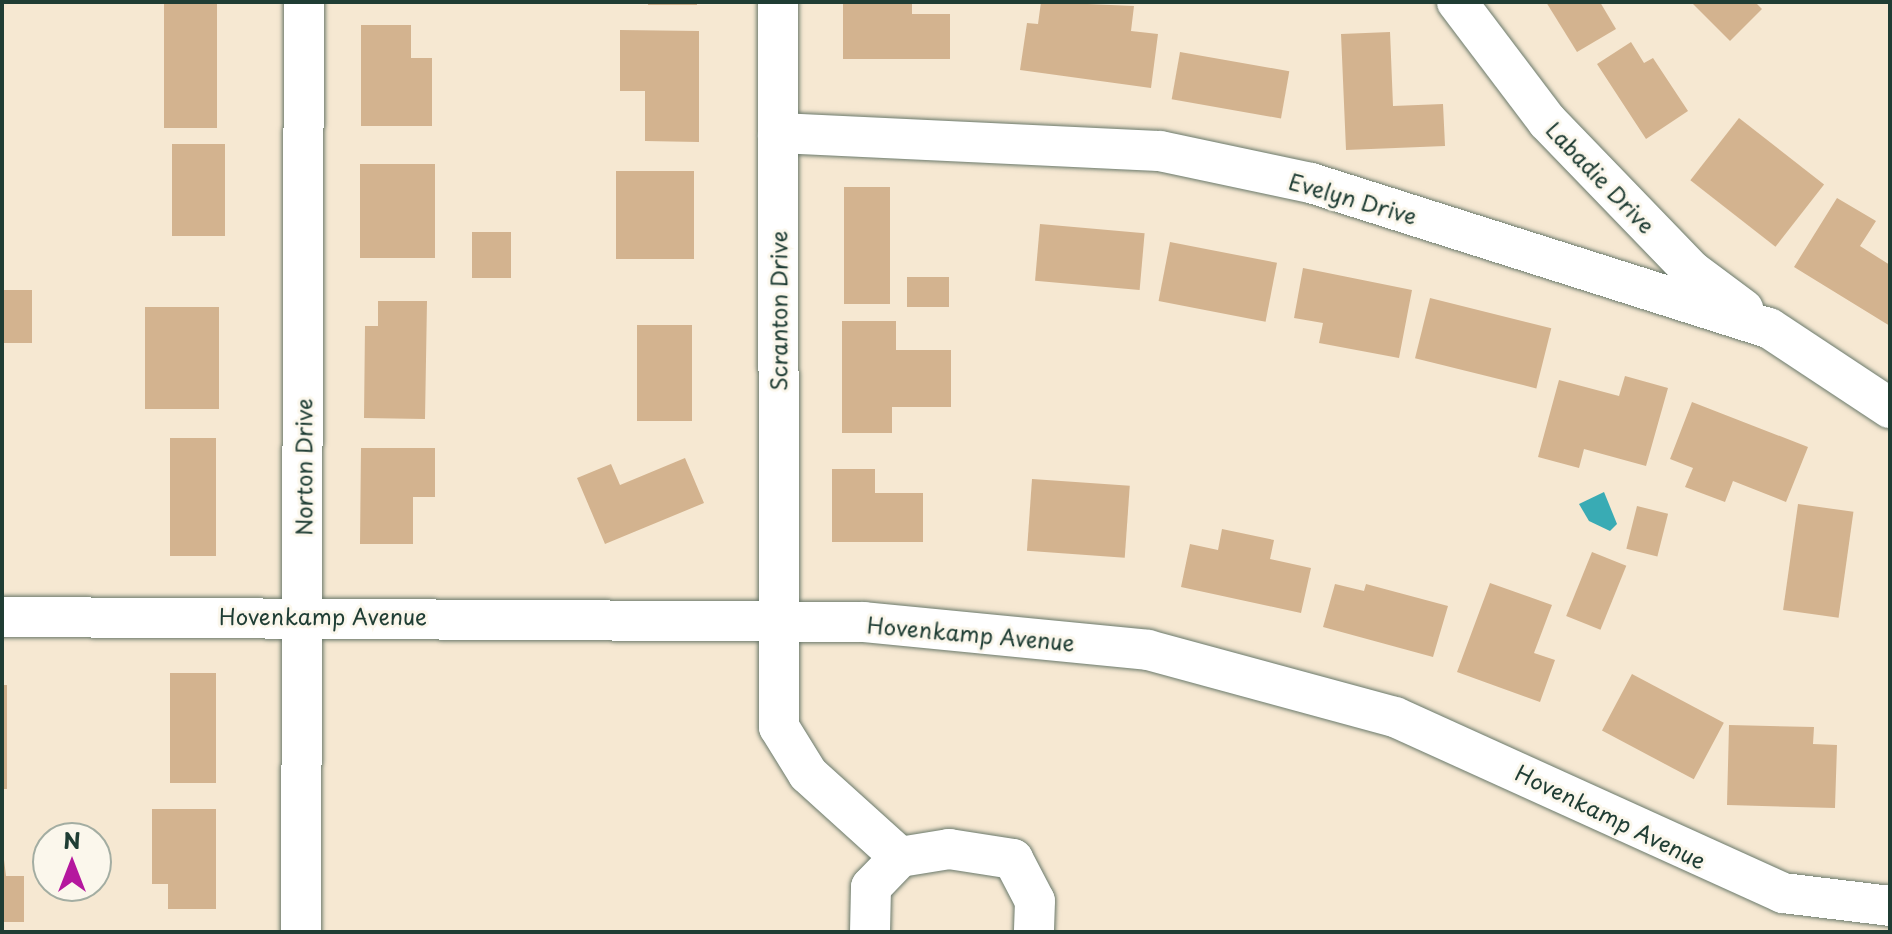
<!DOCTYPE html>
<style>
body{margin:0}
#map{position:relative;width:1892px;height:934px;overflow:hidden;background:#f6e8d2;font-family:"Playpen Sans",sans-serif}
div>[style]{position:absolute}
.water>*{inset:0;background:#39abb4}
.building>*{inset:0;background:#d3b38f;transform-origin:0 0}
.roads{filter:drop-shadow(0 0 2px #6a796b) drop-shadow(0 0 2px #6a796b)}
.minor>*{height:40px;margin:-20px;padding:0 20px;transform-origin:20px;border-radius:20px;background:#fff}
span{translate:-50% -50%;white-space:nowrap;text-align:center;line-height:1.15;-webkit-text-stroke:6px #fbf7ec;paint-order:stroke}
.street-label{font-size:22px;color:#1f3d34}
.frame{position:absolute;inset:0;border:4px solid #1f3d34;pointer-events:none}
.north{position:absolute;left:32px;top:822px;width:80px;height:80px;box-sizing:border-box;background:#fbf7ec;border:2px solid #a3ada2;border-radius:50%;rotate:0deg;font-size:22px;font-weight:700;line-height:32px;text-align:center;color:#1f3d34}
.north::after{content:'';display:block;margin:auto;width:28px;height:36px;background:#b5179e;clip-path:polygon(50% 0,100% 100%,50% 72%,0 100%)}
</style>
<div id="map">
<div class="water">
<i style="clip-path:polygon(1604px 492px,1617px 524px,1610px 531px,1589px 521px,1579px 504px)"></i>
</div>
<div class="building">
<i style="left:164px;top:2px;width:53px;height:126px"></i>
<i style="left:648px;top:2px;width:49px;height:3px"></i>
<i style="clip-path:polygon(843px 2px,912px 2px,912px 14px,950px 14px,950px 59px,843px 59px)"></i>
<i style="clip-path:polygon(1041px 2px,1134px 6px,1131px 31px,1158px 34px,1151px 88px,1020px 70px,1027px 23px,1038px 24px)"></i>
<i style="clip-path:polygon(1546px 2px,1600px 2px,1616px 29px,1577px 52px)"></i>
<i style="clip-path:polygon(1691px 2px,1755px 2px,1762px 9px,1730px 41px)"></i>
<i style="clip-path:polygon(361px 25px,411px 25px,411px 58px,432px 58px,432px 126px,361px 126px)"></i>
<i style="clip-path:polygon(620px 30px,699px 31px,699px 142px,645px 141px,645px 91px,620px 91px)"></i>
<i style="clip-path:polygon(1390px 32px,1393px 106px,1443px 104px,1445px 146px,1346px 150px,1341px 34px)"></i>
<i style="clip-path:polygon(1631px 42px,1644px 63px,1653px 58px,1688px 111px,1646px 139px,1597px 64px)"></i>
<i style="left:1180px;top:52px;width:111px;height:48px;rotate:10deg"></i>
<i style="left:1739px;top:118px;width:108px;height:79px;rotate:38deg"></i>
<i style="left:172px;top:144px;width:53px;height:92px"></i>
<i style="left:360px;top:164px;width:75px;height:94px"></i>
<i style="left:616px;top:171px;width:78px;height:88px"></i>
<i style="left:844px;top:187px;width:46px;height:117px"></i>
<i style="clip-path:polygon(1837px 198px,1876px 221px,1860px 246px,1890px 265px,1890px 326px,1794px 267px)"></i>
<i style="left:1040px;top:224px;width:105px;height:57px;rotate:5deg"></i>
<i style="left:472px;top:232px;width:39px;height:46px"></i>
<i style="left:1170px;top:242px;width:109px;height:60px;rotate:11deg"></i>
<i style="clip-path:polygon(1303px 268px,1412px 290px,1399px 358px,1319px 343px,1323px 323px,1294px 318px)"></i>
<i style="left:907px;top:277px;width:42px;height:30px"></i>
<i style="left:2px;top:290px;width:30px;height:53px"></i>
<i style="left:1430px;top:298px;width:125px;height:62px;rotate:14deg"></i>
<i style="clip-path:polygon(378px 301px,427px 301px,425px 419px,364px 418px,365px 326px,378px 326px)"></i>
<i style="left:145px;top:307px;width:74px;height:102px"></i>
<i style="clip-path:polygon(842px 321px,896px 321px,896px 350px,951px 350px,951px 407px,892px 407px,892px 433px,842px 433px)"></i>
<i style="left:637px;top:325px;width:55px;height:96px"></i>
<i style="clip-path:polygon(1625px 376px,1668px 388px,1646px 466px,1584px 449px,1579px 468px,1538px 457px,1559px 380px,1619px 396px)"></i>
<i style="clip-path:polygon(1692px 402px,1808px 447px,1786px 502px,1733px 481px,1725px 502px,1685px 487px,1693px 468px,1670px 459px)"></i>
<i style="left:170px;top:438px;width:46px;height:118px"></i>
<i style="clip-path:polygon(361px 448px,435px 448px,435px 497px,413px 497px,413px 544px,360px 544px)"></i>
<i style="clip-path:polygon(685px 458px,704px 503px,605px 544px,577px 478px,611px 464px,620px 485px)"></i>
<i style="clip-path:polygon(832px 469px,875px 469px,875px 493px,923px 493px,923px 542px,832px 542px)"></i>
<i style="left:1032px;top:479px;width:98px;height:72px;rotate:4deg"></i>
<i style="left:1798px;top:504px;width:56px;height:107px;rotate:8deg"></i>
<i style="left:1637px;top:506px;width:32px;height:44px;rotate:14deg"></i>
<i style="clip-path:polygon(1222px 529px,1274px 540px,1270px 559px,1311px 568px,1301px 613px,1181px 587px,1190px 544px,1218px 550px)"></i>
<i style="left:1592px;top:552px;width:37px;height:69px;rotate:22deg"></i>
<i style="clip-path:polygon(1490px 583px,1552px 605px,1534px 653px,1555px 660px,1540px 702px,1457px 672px)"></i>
<i style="clip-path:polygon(1335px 584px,1364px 591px,1366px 584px,1448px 606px,1433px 657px,1323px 627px)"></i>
<i style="left:170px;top:673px;width:46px;height:110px"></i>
<i style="left:1632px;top:674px;width:104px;height:64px;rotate:28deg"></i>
<i style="left:2px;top:685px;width:5px;height:104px"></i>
<i style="clip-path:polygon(1729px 725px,1814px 727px,1813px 744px,1837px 745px,1835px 808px,1727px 805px)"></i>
<i style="clip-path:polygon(152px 809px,216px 809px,216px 909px,168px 909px,168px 884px,152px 884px)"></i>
<i style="clip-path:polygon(2px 843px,6px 876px,24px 876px,24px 922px,2px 922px)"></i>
</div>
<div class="roads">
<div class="minor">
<i style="left:778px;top:2px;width:725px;rotate:89.92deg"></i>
<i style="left:779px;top:727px;width:55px;rotate:58.3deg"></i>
<i style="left:808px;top:774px;width:124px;rotate:42.1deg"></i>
<i style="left:1457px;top:2px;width:149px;rotate:52.9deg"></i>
<i style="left:1547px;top:121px;width:209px;rotate:46deg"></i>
<i style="left:1692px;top:271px;width:64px;rotate:36.7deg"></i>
<i style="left:778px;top:133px;width:382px;rotate:2.7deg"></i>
<i style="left:1160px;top:151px;width:154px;rotate:12deg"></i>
<i style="left:1311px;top:183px;width:480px;rotate:17.6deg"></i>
<i style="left:1769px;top:328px;width:145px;rotate:33.5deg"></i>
<i style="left:2px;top:617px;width:862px;rotate:0.33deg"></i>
<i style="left:864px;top:622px;width:285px;rotate:5.6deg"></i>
<i style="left:1148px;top:650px;width:256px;rotate:15.2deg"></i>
<i style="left:1395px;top:717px;width:426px;rotate:24.4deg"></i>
<i style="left:1783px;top:893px;width:108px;rotate:6.9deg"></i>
<i style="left:301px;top:932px;width:930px;rotate:-89.82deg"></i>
<i style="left:870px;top:932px;width:45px;rotate:-88.7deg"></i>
<i style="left:871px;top:887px;width:42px;rotate:-46deg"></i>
<i style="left:900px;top:857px;width:50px;rotate:-9.3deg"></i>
<i style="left:949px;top:849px;width:65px;rotate:8.9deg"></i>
<i style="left:1013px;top:859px;width:47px;rotate:62.4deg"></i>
<i style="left:1035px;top:901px;width:31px;rotate:92deg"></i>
</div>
</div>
<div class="street-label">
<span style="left:1601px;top:177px;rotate:46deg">Labadie Drive</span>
<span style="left:1353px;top:198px;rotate:16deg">Evelyn Drive</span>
<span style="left:778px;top:311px;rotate:-90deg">Scranton Drive</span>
<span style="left:303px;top:467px;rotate:-90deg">Norton Drive</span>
<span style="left:323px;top:616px">Hovenkamp Avenue</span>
<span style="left:971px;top:633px;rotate:5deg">Hovenkamp Avenue</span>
<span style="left:1611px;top:816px;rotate:26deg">Hovenkamp Avenue</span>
</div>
<div class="frame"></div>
<div class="north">N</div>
</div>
